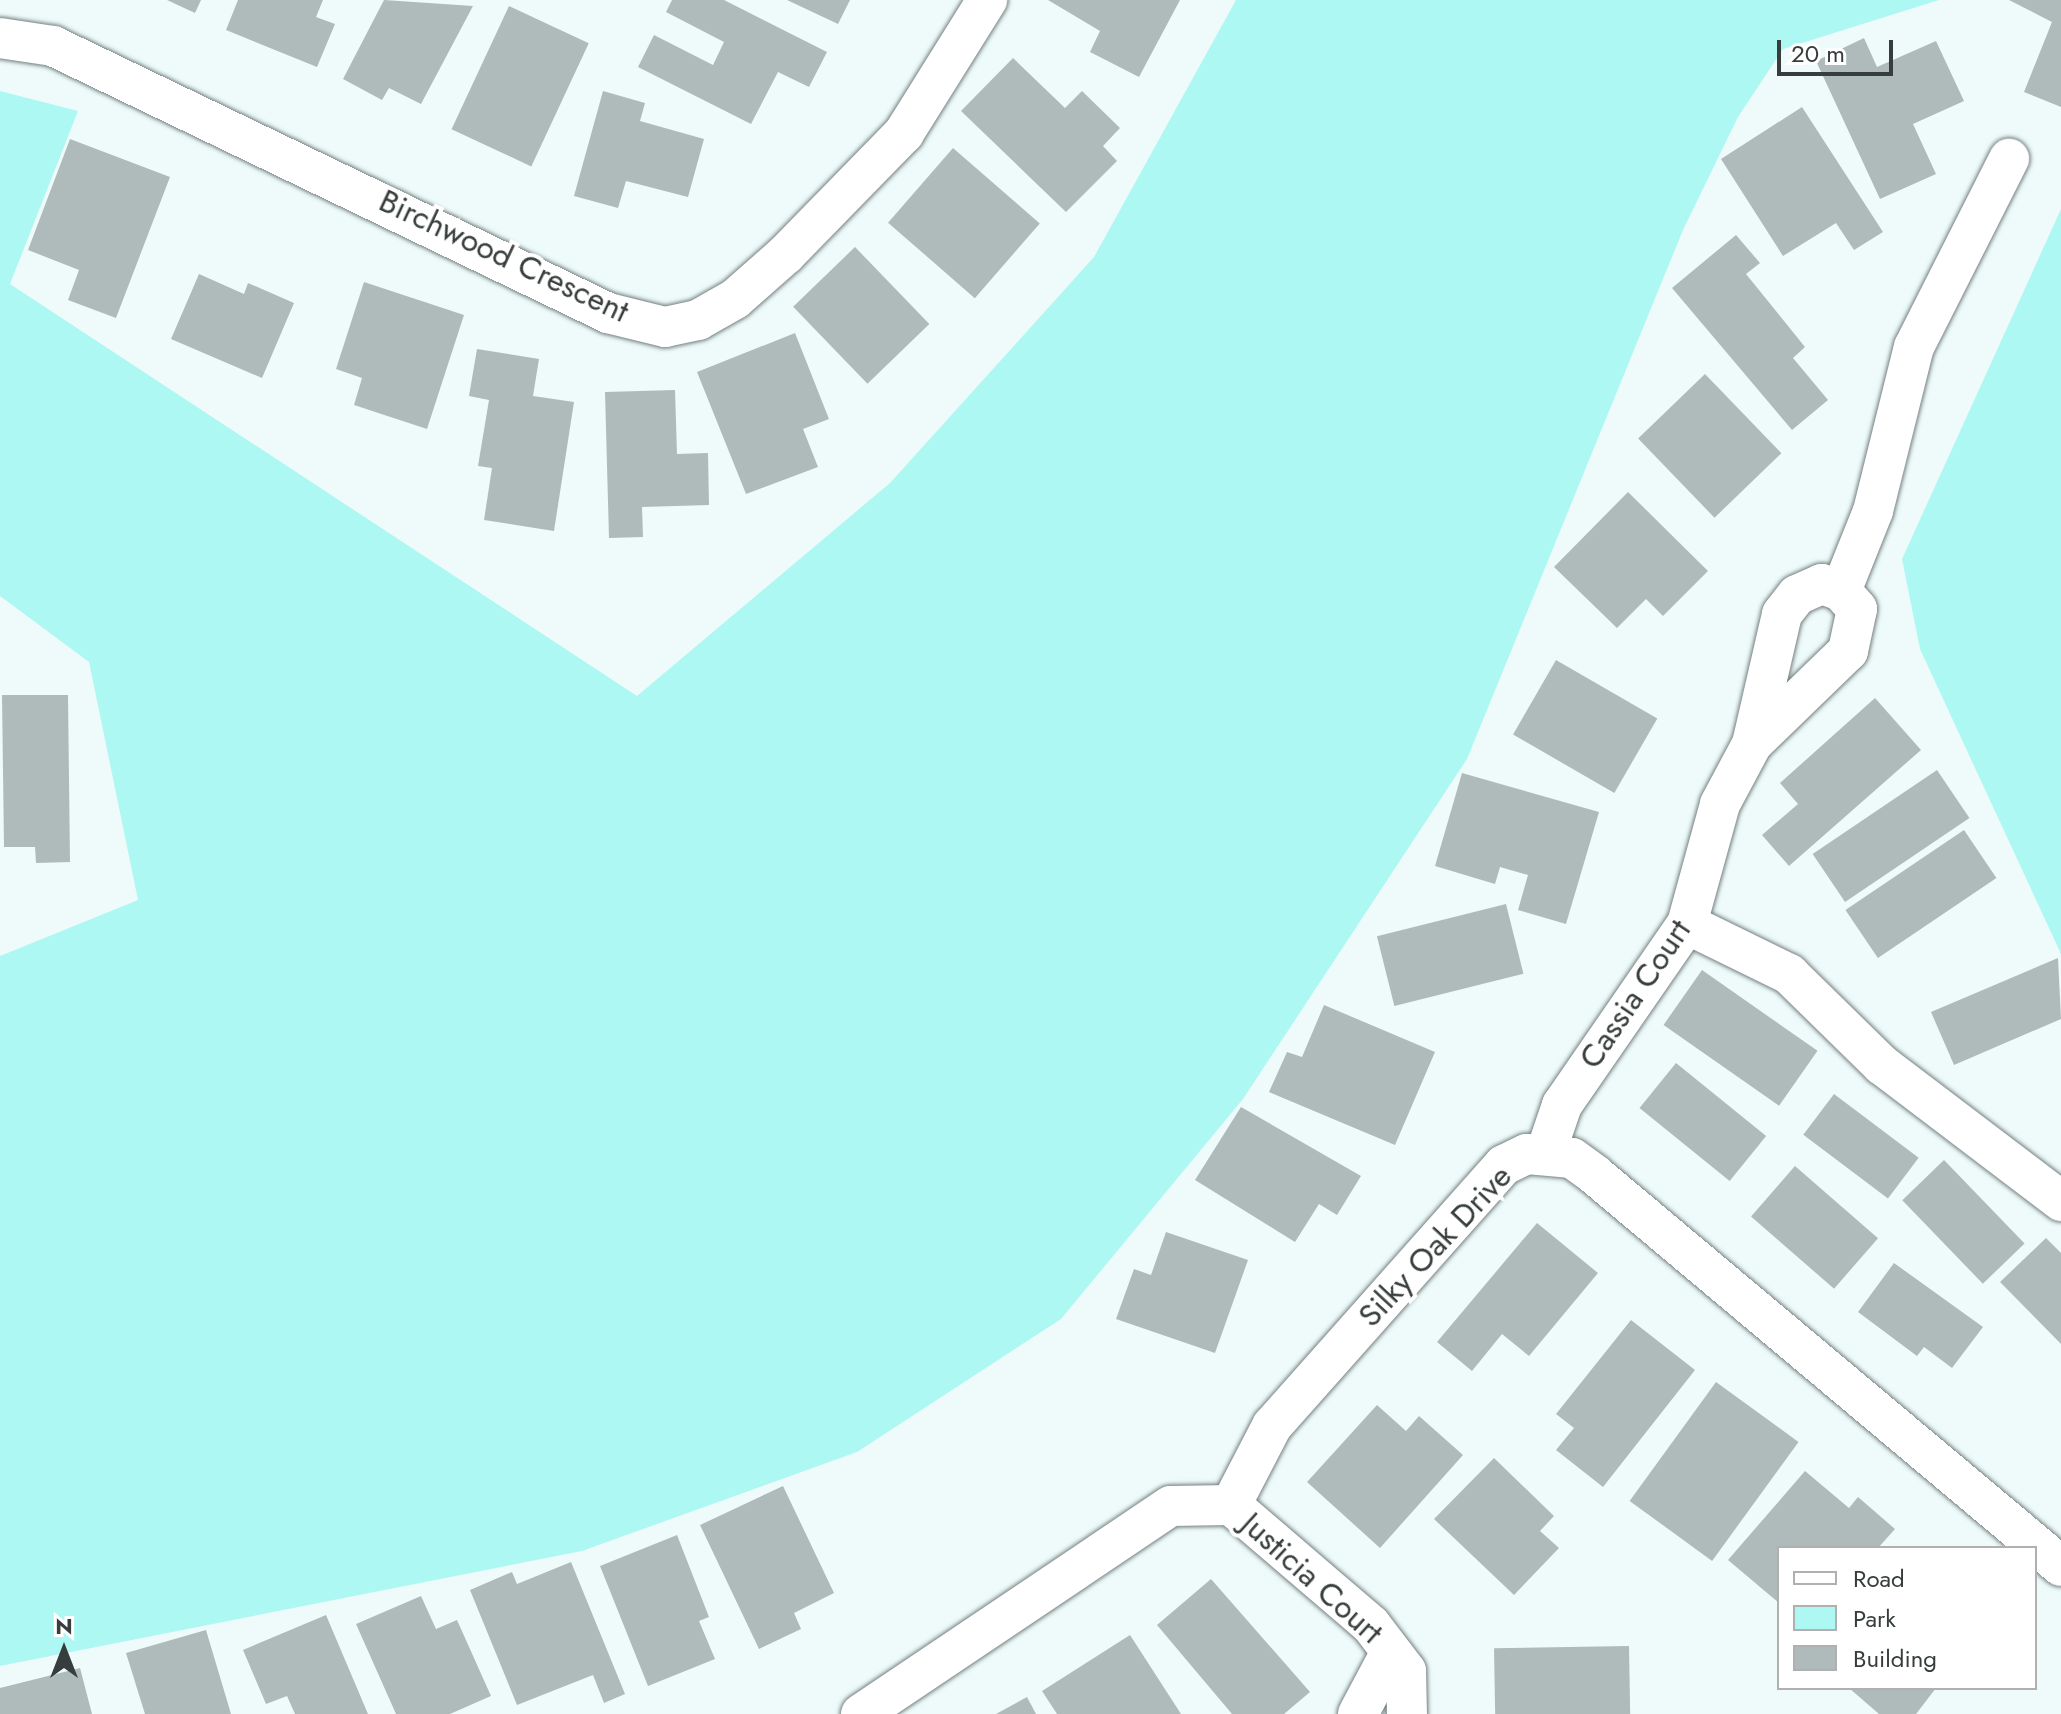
<!DOCTYPE html>
<style>
body{margin:0}
#map{position:relative;width:2061px;height:1714px;overflow:hidden;background:#eefbfa;font-family:Jost,sans-serif}
div>[style]{position:absolute}
.green>*{inset:0;background:#aef8f3}
.building>*{inset:0;background:#aebbba;transform-origin:0 0}
.roads{filter:drop-shadow(0 0 2px #758080) drop-shadow(0 0 2px #758080)}
.minor>*{height:40px;margin:-20px;padding:0 20px;transform-origin:20px;border-radius:20px;background:#fff}
span{translate:-50% -50%;white-space:nowrap;text-align:center;line-height:1.15;-webkit-text-stroke:8px #fff;paint-order:stroke}
.street-label{font-size:32px;color:#373c3c}
.legend{position:absolute;left:1777px;top:1546px;width:260px;height:144px;box-sizing:border-box;background:#fff;border:2px solid #afb1b1;margin:0;padding:10px 14px;list-style:none;font-size:24px;color:#373c3c}
.legend li{display:flex;align-items:center;gap:16px;height:40px}
.legend b{width:40px;border:2px solid #afb1b1}
.north{position:absolute;left:24px;top:1610px;width:80px;height:80px;-webkit-text-stroke:6px #fff;paint-order:stroke;rotate:0deg;font-size:22px;font-weight:700;line-height:32px;text-align:center;color:#373c3c}
.north::after{content:'';display:block;margin:auto;width:28px;height:36px;background:#373c3c;clip-path:polygon(50% 0,100% 100%,50% 72%,0 100%)}
.scale{position:absolute;left:1777px;top:40px;width:116px;height:36px;box-sizing:border-box;border:4px solid #373c3c;border-top:0;padding-left:10px;font-size:24px;line-height:28px;white-space:nowrap;color:#373c3c;-webkit-text-stroke:6px #fff;paint-order:stroke}
</style>
<div id="map">
<div class="green">
<i style="clip-path:polygon(1236px 0,1939px 0,1783px 49px,1738px 117px,1683px 230px,1467px 759px,1243px 1099px,1061px 1319px,857px 1452px,582px 1551px,0 1666px,0 956px,138px 900px,89px 662px,0 596px,0 91px,78px 111px,10px 284px,637px 696px,890px 483px,1094px 257px)"></i>
<i style="clip-path:polygon(2061px 209px,2061px 954px,1920px 649px,1902px 559px)"></i>
</div>
<div class="building">
<i style="clip-path:polygon(167px 0,201px 0,195px 13px)"></i>
<i style="clip-path:polygon(238px 0,323px 0,316px 17px,335px 24px,317px 67px,226px 30px)"></i>
<i style="clip-path:polygon(384px 0,473px 6px,421px 104px,389px 88px,382px 100px,343px 79px)"></i>
<i style="clip-path:polygon(672px 0,724px 0,827px 52px,809px 87px,778px 72px,751px 124px,638px 67px,654px 35px,713px 65px,724px 42px,666px 12px)"></i>
<i style="clip-path:polygon(787px 0,850px 0,838px 24px)"></i>
<i style="clip-path:polygon(1048px 0,1180px 0,1139px 77px,1090px 52px,1100px 31px)"></i>
<i style="clip-path:polygon(2009px 0,2061px 0,2061px 107px,2024px 92px,2052px 22px)"></i>
<i style="left:509px;top:6px;width:88px;height:136px;rotate:25deg"></i>
<i style="clip-path:polygon(1864px 38px,1877px 67px,1936px 41px,1964px 101px,1913px 124px,1936px 174px,1880px 199px,1816px 61px)"></i>
<i style="clip-path:polygon(1013px 58px,1065px 108px,1082px 91px,1120px 128px,1103px 146px,1117px 161px,1066px 212px,961px 111px)"></i>
<i style="clip-path:polygon(603px 91px,645px 103px,640px 121px,704px 139px,688px 197px,626px 181px,618px 208px,574px 196px)"></i>
<i style="clip-path:polygon(1802px 107px,1883px 232px,1854px 250px,1836px 223px,1783px 256px,1721px 159px)"></i>
<i style="clip-path:polygon(70px 139px,170px 177px,116px 318px,68px 300px,79px 270px,28px 250px)"></i>
<i style="left:953px;top:148px;width:115px;height:99px;rotate:41deg"></i>
<i style="clip-path:polygon(1736px 235px,1760px 263px,1746px 274px,1805px 347px,1793px 358px,1828px 400px,1792px 430px,1672px 288px)"></i>
<i style="left:855px;top:247px;width:107px;height:86px;rotate:46deg"></i>
<i style="clip-path:polygon(199px 274px,244px 294px,248px 283px,294px 303px,262px 378px,171px 339px)"></i>
<i style="clip-path:polygon(364px 282px,464px 315px,427px 429px,354px 405px,362px 378px,336px 369px)"></i>
<i style="clip-path:polygon(795px 333px,829px 419px,803px 429px,818px 467px,746px 494px,697px 372px)"></i>
<i style="clip-path:polygon(477px 349px,539px 359px,533px 396px,574px 402px,554px 531px,484px 520px,492px 468px,478px 466px,489px 400px,469px 396px)"></i>
<i style="left:1705px;top:374px;width:110px;height:93px;rotate:46deg"></i>
<i style="clip-path:polygon(675px 390px,677px 454px,708px 453px,709px 505px,642px 507px,643px 537px,609px 538px,605px 392px)"></i>
<i style="clip-path:polygon(1628px 492px,1708px 571px,1663px 616px,1646px 599px,1617px 628px,1554px 567px)"></i>
<i style="left:1556px;top:660px;width:117px;height:86px;rotate:30deg"></i>
<i style="clip-path:polygon(2px 695px,68px 695px,70px 862px,36px 863px,35px 847px,4px 847px)"></i>
<i style="clip-path:polygon(1875px 698px,1921px 750px,1789px 866px,1762px 835px,1798px 804px,1780px 783px)"></i>
<i style="left:1937px;top:770px;width:58px;height:150px;rotate:56deg"></i>
<i style="clip-path:polygon(1462px 773px,1599px 812px,1566px 924px,1518px 910px,1528px 875px,1500px 867px,1495px 884px,1435px 866px)"></i>
<i style="left:1964px;top:830px;width:58px;height:143px;rotate:56deg"></i>
<i style="left:1506px;top:904px;width:72px;height:133px;rotate:76deg"></i>
<i style="clip-path:polygon(2058px 958px,2061px 1019px,1954px 1065px,1931px 1012px)"></i>
<i style="left:1702px;top:970px;width:141px;height:67px;rotate:35deg"></i>
<i style="clip-path:polygon(1324px 1005px,1435px 1052px,1395px 1145px,1269px 1092px,1287px 1052px,1302px 1057px)"></i>
<i style="left:1676px;top:1063px;width:116px;height:58px;rotate:39deg"></i>
<i style="left:1834px;top:1094px;width:106px;height:51px;rotate:37deg"></i>
<i style="clip-path:polygon(1241px 1107px,1361px 1176px,1337px 1215px,1319px 1204px,1295px 1242px,1195px 1180px)"></i>
<i style="left:1944px;top:1160px;width:116px;height:58px;rotate:46deg"></i>
<i style="left:1795px;top:1166px;width:110px;height:67px;rotate:41deg"></i>
<i style="clip-path:polygon(1537px 1223px,1598px 1273px,1529px 1356px,1502px 1334px,1472px 1371px,1437px 1342px)"></i>
<i style="clip-path:polygon(1166px 1232px,1248px 1260px,1215px 1353px,1116px 1319px,1134px 1269px,1151px 1275px)"></i>
<i style="clip-path:polygon(2046px 1238px,2061px 1253px,2061px 1344px,2000px 1282px)"></i>
<i style="clip-path:polygon(1894px 1263px,1983px 1327px,1952px 1368px,1924px 1347px,1917px 1356px,1858px 1312px)"></i>
<i style="clip-path:polygon(1631px 1320px,1695px 1370px,1603px 1487px,1556px 1450px,1574px 1428px,1556px 1414px)"></i>
<i style="left:1716px;top:1382px;width:102px;height:147px;rotate:36deg"></i>
<i style="clip-path:polygon(1377px 1405px,1406px 1431px,1419px 1416px,1463px 1455px,1380px 1548px,1307px 1482px)"></i>
<i style="clip-path:polygon(1494px 1458px,1554px 1516px,1540px 1531px,1559px 1548px,1514px 1595px,1434px 1519px)"></i>
<i style="clip-path:polygon(1805px 1471px,1849px 1508px,1858px 1497px,1895px 1529px,1878px 1548px,1779px 1548px,1779px 1603px,1728px 1560px)"></i>
<i style="clip-path:polygon(783px 1486px,834px 1593px,794px 1613px,801px 1629px,759px 1649px,700px 1525px)"></i>
<i style="clip-path:polygon(677px 1535px,709px 1617px,699px 1621px,715px 1659px,648px 1686px,600px 1566px)"></i>
<i style="clip-path:polygon(571px 1562px,625px 1694px,604px 1703px,593px 1675px,517px 1705px,470px 1590px,512px 1572px,517px 1584px)"></i>
<i style="clip-path:polygon(1211px 1579px,1310px 1692px,1284px 1714px,1232px 1714px,1157px 1625px)"></i>
<i style="clip-path:polygon(421px 1596px,436px 1629px,457px 1620px,491px 1696px,450px 1714px,396px 1714px,356px 1624px)"></i>
<i style="clip-path:polygon(326px 1615px,368px 1714px,295px 1714px,287px 1696px,266px 1704px,243px 1650px)"></i>
<i style="clip-path:polygon(206px 1630px,231px 1714px,145px 1714px,126px 1653px)"></i>
<i style="clip-path:polygon(1130px 1635px,1181px 1714px,1057px 1714px,1042px 1691px)"></i>
<i style="left:1629px;top:1646px;width:68px;height:135px;rotate:89deg"></i>
<i style="clip-path:polygon(80px 1668px,92px 1714px,0 1714px,0 1688px)"></i>
<i style="clip-path:polygon(1849px 1688px,1936px 1688px,1916px 1714px,1879px 1714px)"></i>
<i style="clip-path:polygon(1027px 1697px,1036px 1714px,996px 1714px)"></i>
</div>
<div class="roads">
<div class="minor">
<i style="left:0;top:38px;width:54px;rotate:8.6deg"></i>
<i style="left:53px;top:46px;width:616px;rotate:25.69deg"></i>
<i style="left:608px;top:313px;width:59px;rotate:13.8deg"></i>
<i style="left:665px;top:327px;width:34px;rotate:-12deg"></i>
<i style="left:698px;top:320px;width:43px;rotate:-29.6deg"></i>
<i style="left:735px;top:299px;width:68px;rotate:-41.4deg"></i>
<i style="left:786px;top:254px;width:169px;rotate:-45.7deg"></i>
<i style="left:904px;top:133px;width:157px;rotate:-58deg"></i>
<i style="left:1841px;top:591px;width:86px;rotate:-68.2deg"></i>
<i style="left:1873px;top:511px;width:169px;rotate:-76deg"></i>
<i style="left:1914px;top:347px;width:211px;rotate:-63.2deg"></i>
<i style="left:1687px;top:924px;width:114px;rotate:26.1deg"></i>
<i style="left:1789px;top:974px;width:130px;rotate:44.4deg"></i>
<i style="left:1882px;top:1065px;width:225px;rotate:37.2deg"></i>
<i style="left:1546px;top:1152px;width:50px;rotate:-71.2deg"></i>
<i style="left:1562px;top:1105px;width:220px;rotate:-55.4deg"></i>
<i style="left:1687px;top:924px;width:124px;rotate:-74.6deg"></i>
<i style="left:1720px;top:804px;width:68px;rotate:-61.9deg"></i>
<i style="left:1752px;top:744px;width:133px;rotate:-77deg"></i>
<i style="left:1782px;top:614px;width:24px;rotate:-52deg"></i>
<i style="left:1797px;top:595px;width:27px;rotate:-24deg"></i>
<i style="left:1822px;top:584px;width:20px;rotate:20deg"></i>
<i style="left:1841px;top:591px;width:24px;rotate:48deg"></i>
<i style="left:1857px;top:609px;width:43px;rotate:102.1deg"></i>
<i style="left:1848px;top:651px;width:134px;rotate:135.9deg"></i>
<i style="left:1231px;top:1505px;width:184px;rotate:40.6deg"></i>
<i style="left:1371px;top:1625px;width:58px;rotate:52.7deg"></i>
<i style="left:1406px;top:1671px;width:43px;rotate:88.7deg"></i>
<i style="left:861px;top:1714px;width:373px;rotate:-33.9deg"></i>
<i style="left:1171px;top:1506px;width:60px;rotate:-1deg"></i>
<i style="left:1231px;top:1505px;width:89px;rotate:-62.6deg"></i>
<i style="left:1272px;top:1426px;width:349px;rotate:-48.4deg"></i>
<i style="left:1504px;top:1165px;width:25px;rotate:-26deg"></i>
<i style="left:1527px;top:1154px;width:45px;rotate:5.1deg"></i>
<i style="left:1572px;top:1158px;width:29px;rotate:36deg"></i>
<i style="left:1595px;top:1175px;width:608px;rotate:40deg"></i>
<i style="left:1358px;top:1714px;width:70px;rotate:-62deg"></i>
</div>
</div>
<div class="street-label">
<span style="left:504px;top:256px;rotate:25deg">Birchwood Crescent</span>
<span style="left:1635px;top:994px;rotate:-56deg">Cassia Court</span>
<span style="left:1435px;top:1246px;rotate:-47deg">Silky Oak Drive</span>
<span style="left:1312px;top:1578px;rotate:42deg">Justicia Court</span>
</div>
<ul class="legend">
<li><b style="height:10px;background:#fff"></b>Road</li>
<li><b style="height:22px;background:#aef8f3"></b>Park</li>
<li><b style="height:22px;background:#aebbba"></b>Building</li>
</ul>
<div class="north">N</div>
<div class="scale">20 m</div>
</div>
